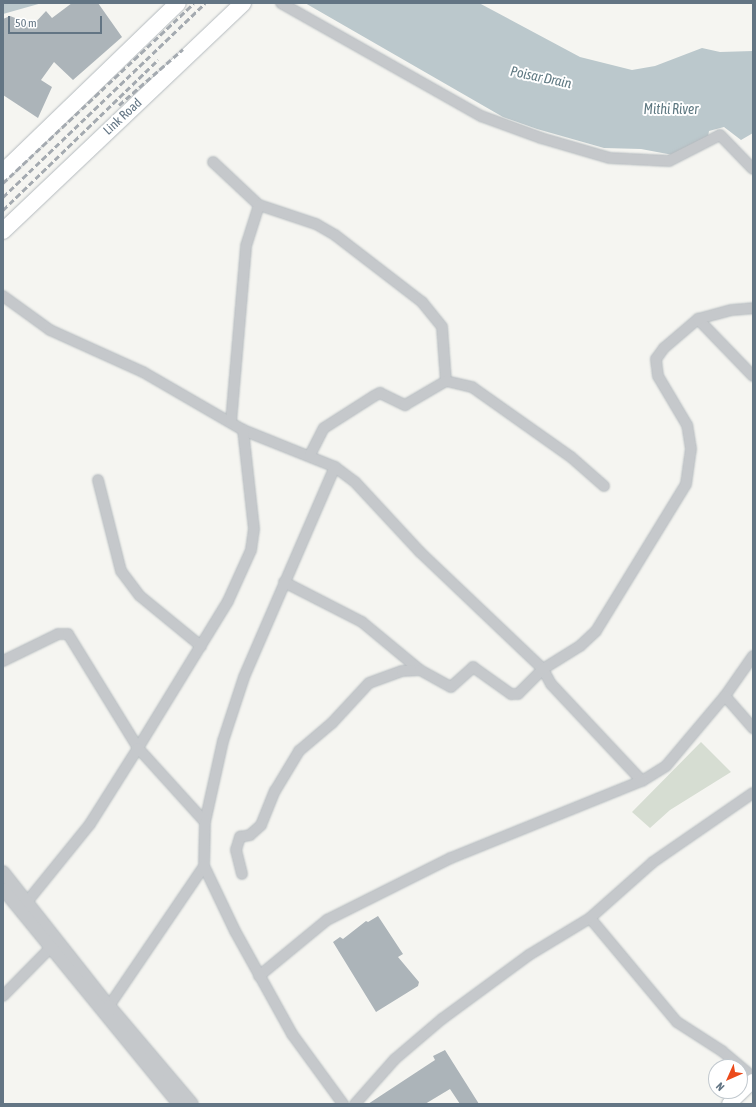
<!DOCTYPE html>
<style>
body{margin:0}
#map{position:relative;width:756px;height:1107px;overflow:hidden;background:#f5f5f1;font-family:"Asap Condensed",sans-serif}
div>[style]{position:absolute}
.green>*{inset:0;background:#d6ddd2}
.water>*{inset:0;background:#bbc8cc}
.building>*{inset:0;background:#acb4b9}
.roads{filter:drop-shadow(0 0 1px #b4babe) drop-shadow(0 0 1px #b4babe)}
.minor>*{height:10px;margin:-5px;padding:0 5px;transform-origin:5px;border-radius:5px;background:#c5c8cb}
.tertiary>*{height:12px;margin:-6px;padding:0 6px;transform-origin:6px;border-radius:6px;background:#c5c8cb}
.secondary>*{height:14px;margin:-7px;padding:0 7px;transform-origin:7px;border-radius:7px;background:#fff}
.primary>*{height:16px;margin:-8px;padding:0 8px;transform-origin:8px;border-radius:8px;background:#fff}
.rail>*{height:3px;margin-top:-1.5px;transform-origin:0;background:repeating-linear-gradient(90deg,#a4aab0 0 6px,transparent 0 9px)}
span{translate:-50% -50%;white-space:nowrap;text-align:center;line-height:1.15;-webkit-text-stroke:4px #fff;paint-order:stroke}
.street-label{font-size:13px;color:#637584}
.water-label{font-size:14px;color:#5e7881;font-style:italic}
.frame{position:absolute;inset:0;border:4px solid #637584;pointer-events:none}
.north{position:absolute;left:708px;top:1059px;width:40px;height:40px;box-sizing:border-box;background:#fff;border:1px solid #c1c8ce;border-radius:50%;rotate:225deg;font-size:11px;font-weight:700;line-height:16px;text-align:center;color:#637584}
.north::after{content:'';display:block;margin:auto;width:14px;height:18px;background:#ec4a1b;clip-path:polygon(50% 0,100% 100%,50% 72%,0 100%)}
.scale{position:absolute;left:8px;top:16px;width:94px;height:18px;box-sizing:border-box;border:2px solid #637584;border-top:0;padding-left:5px;font-size:12px;line-height:14px;white-space:nowrap;color:#637584;-webkit-text-stroke:3px #fff;paint-order:stroke}
</style>
<div id="map">
<div class="green">
<i style="clip-path:polygon(701px 742px,731px 772px,670px 810px,650px 828px,632px 812px)"></i>
</div>
<div class="water">
<i style="clip-path:polygon(3px 3px,42px 3px,3px 14px)"></i>
<i style="clip-path:polygon(305px 3px,479px 3px,580px 57px,632px 70px,655px 66px,702px 48px,720px 52px,753px 51px,753px 133px,741px 140px,724px 127px,709px 131px,707px 143px,673px 155px,641px 149px,604px 148px,537px 129px,503px 117px)"></i>
</div>
<div class="building">
<i style="clip-path:polygon(72px 3px,98px 3px,122px 37px,73px 80px,54px 62px,41px 80px,52px 87px,38px 118px,3px 95px,3px 19px,10px 16px,33px 25px,46px 11px,52px 18px)"></i>
<i style="clip-path:polygon(378px 916px,403px 954px,398px 957px,419px 982px,418px 986px,376px 1012px,333px 942px,340px 937px,343px 939px,366px 921px,368px 922px)"></i>
<i style="clip-path:polygon(445px 1050px,479px 1104px,460px 1104px,450px 1089px,425px 1104px,368px 1104px,435px 1060px,433px 1056px)"></i>
</div>
<div class="roads">
<div class="minor">
<i style="left:281px;top:3px;width:230px;rotate:29.5deg"></i>
<i style="left:481px;top:116px;width:64px;rotate:20.1deg"></i>
<i style="left:541px;top:138px;width:72px;rotate:16.2deg"></i>
<i style="left:610px;top:158px;width:59px;rotate:2.9deg"></i>
<i style="left:669px;top:161px;width:57px;rotate:-27deg"></i>
<i style="left:720px;top:135px;width:47px;rotate:45.9deg"></i>
<i style="left:213px;top:162px;width:63px;rotate:43.1deg"></i>
<i style="left:259px;top:205px;width:60px;rotate:18.4deg"></i>
<i style="left:316px;top:224px;width:22px;rotate:30deg"></i>
<i style="left:335px;top:235px;width:110px;rotate:37.6deg"></i>
<i style="left:422px;top:302px;width:32px;rotate:51deg"></i>
<i style="left:442px;top:327px;width:54px;rotate:85.8deg"></i>
<i style="left:3px;top:296px;width:58px;rotate:35.9deg"></i>
<i style="left:50px;top:330px;width:102px;rotate:24.3deg"></i>
<i style="left:143px;top:372px;width:116px;rotate:30.1deg"></i>
<i style="left:243px;top:430px;width:99px;rotate:21.9deg"></i>
<i style="left:335px;top:467px;width:25px;rotate:37deg"></i>
<i style="left:355px;top:482px;width:96px;rotate:47.1deg"></i>
<i style="left:420px;top:552px;width:170px;rotate:43.6deg"></i>
<i style="left:543px;top:669px;width:17px;rotate:62deg"></i>
<i style="left:551px;top:684px;width:133px;rotate:46.8deg"></i>
<i style="left:642px;top:781px;width:28px;rotate:-32deg"></i>
<i style="left:666px;top:766px;width:92px;rotate:-49.9deg"></i>
<i style="left:725px;top:696px;width:49px;rotate:-55deg"></i>
<i style="left:698px;top:319px;width:79px;rotate:46deg"></i>
<i style="left:231px;top:422px;width:177px;rotate:-85.1deg"></i>
<i style="left:246px;top:246px;width:43px;rotate:-72.4deg"></i>
<i style="left:310px;top:455px;width:30px;rotate:-63deg"></i>
<i style="left:324px;top:428px;width:59px;rotate:-32.6deg"></i>
<i style="left:374px;top:396px;width:7px;rotate:-27deg"></i>
<i style="left:380px;top:393px;width:28px;rotate:26deg"></i>
<i style="left:405px;top:405px;width:48px;rotate:-30.3deg"></i>
<i style="left:446px;top:381px;width:27px;rotate:13deg"></i>
<i style="left:472px;top:387px;width:121px;rotate:35.3deg"></i>
<i style="left:571px;top:457px;width:44px;rotate:41.3deg"></i>
<i style="left:98px;top:480px;width:94px;rotate:75.8deg"></i>
<i style="left:121px;top:571px;width:31px;rotate:53deg"></i>
<i style="left:140px;top:596px;width:79px;rotate:39.3deg"></i>
<i style="left:284px;top:582px;width:88px;rotate:27.1deg"></i>
<i style="left:362px;top:622px;width:75px;rotate:39.6deg"></i>
<i style="left:3px;top:661px;width:61px;rotate:-26.1deg"></i>
<i style="left:58px;top:634px;width:10px"></i>
<i style="left:68px;top:634px;width:134px;rotate:58.4deg"></i>
<i style="left:138px;top:748px;width:172px;rotate:-58.5deg"></i>
<i style="left:228px;top:601px;width:56px;rotate:-65.7deg"></i>
<i style="left:251px;top:550px;width:21px;rotate:-82deg"></i>
<i style="left:254px;top:529px;width:100px;rotate:-96.3deg"></i>
<i style="left:725px;top:696px;width:43px;rotate:48.8deg"></i>
<i style="left:205px;top:822px;width:83px;rotate:-77.5deg"></i>
<i style="left:223px;top:741px;width:67px;rotate:-71.8deg"></i>
<i style="left:244px;top:677px;width:229px;rotate:-66.6deg"></i>
<i style="left:242px;top:874px;width:25px;rotate:-104deg"></i>
<i style="left:236px;top:850px;width:14px;rotate:-73deg"></i>
<i style="left:240px;top:837px;width:10px;rotate:-11deg"></i>
<i style="left:250px;top:835px;width:15px;rotate:-42deg"></i>
<i style="left:261px;top:825px;width:37px;rotate:-68deg"></i>
<i style="left:275px;top:791px;width:47px;rotate:-59deg"></i>
<i style="left:299px;top:751px;width:43px;rotate:-40.3deg"></i>
<i style="left:332px;top:723px;width:54px;rotate:-47.2deg"></i>
<i style="left:369px;top:683px;width:35px;rotate:-20deg"></i>
<i style="left:402px;top:671px;width:18px;rotate:-3deg"></i>
<i style="left:420px;top:670px;width:35px;rotate:29deg"></i>
<i style="left:451px;top:687px;width:30px;rotate:-42deg"></i>
<i style="left:473px;top:667px;width:47px;rotate:35.4deg"></i>
<i style="left:511px;top:694px;width:7px"></i>
<i style="left:518px;top:694px;width:35px;rotate:-45deg"></i>
<i style="left:543px;top:669px;width:44px;rotate:-31.9deg"></i>
<i style="left:580px;top:646px;width:22px;rotate:-43deg"></i>
<i style="left:596px;top:631px;width:172px;rotate:-58.5deg"></i>
<i style="left:686px;top:484px;width:35px;rotate:-82deg"></i>
<i style="left:691px;top:449px;width:24px;rotate:-99deg"></i>
<i style="left:687px;top:425px;width:57px;rotate:-120.6deg"></i>
<i style="left:658px;top:376px;width:17px;rotate:-97deg"></i>
<i style="left:656px;top:359px;width:14px;rotate:-54deg"></i>
<i style="left:664px;top:348px;width:45px;rotate:-40.5deg"></i>
<i style="left:698px;top:319px;width:35px;rotate:-15deg"></i>
<i style="left:732px;top:310px;width:21px;rotate:-5deg"></i>
<i style="left:22px;top:908px;width:108px;rotate:-51deg"></i>
<i style="left:90px;top:824px;width:90px;rotate:-57.7deg"></i>
<i style="left:138px;top:748px;width:100px;rotate:47.8deg"></i>
<i style="left:205px;top:822px;width:44px;rotate:91.3deg"></i>
<i style="left:590px;top:918px;width:136px;rotate:50.1deg"></i>
<i style="left:677px;top:1022px;width:54px;rotate:32.8deg"></i>
<i style="left:722px;top:1051px;width:40px;rotate:40deg"></i>
<i style="left:259px;top:976px;width:88px;rotate:-39.5deg"></i>
<i style="left:327px;top:920px;width:139px;rotate:-26.6deg"></i>
<i style="left:451px;top:858px;width:206px;rotate:-22deg"></i>
<i style="left:3px;top:996px;width:74px;rotate:-45.5deg"></i>
<i style="left:109px;top:1006px;width:169px;rotate:-55.8deg"></i>
<i style="left:204px;top:866px;width:72px;rotate:64.5deg"></i>
<i style="left:235px;top:931px;width:118px;rotate:61deg"></i>
<i style="left:292px;top:1034px;width:87px;rotate:53.9deg"></i>
<i style="left:355px;top:1104px;width:60px;rotate:-48.4deg"></i>
<i style="left:395px;top:1059px;width:62px;rotate:-40.4deg"></i>
<i style="left:442px;top:1019px;width:108px;rotate:-36.3deg"></i>
<i style="left:529px;top:955px;width:71px;rotate:-31.2deg"></i>
<i style="left:590px;top:918px;width:84px;rotate:-41.6deg"></i>
<i style="left:653px;top:862px;width:121px;rotate:-34.6deg"></i>
</div>
<div class="tertiary">
<i style="left:3px;top:872px;width:171px;rotate:51.7deg"></i>
<i style="left:109px;top:1006px;width:128px;rotate:49.7deg"></i>
<i style="left:3px;top:889px;width:278px;rotate:50.7deg"></i>
</div>
<div class="secondary">
<i style="left:729px;top:1104px;width:33px;rotate:-44deg"></i>
</div>
<div class="primary">
<i style="left:3px;top:172px;width:243px;rotate:-44deg"></i>
<i style="left:3px;top:231px;width:331px;rotate:-43.5deg"></i>
</div>
</div>
<div class="rail">
<i style="left:119px;top:105px;width:85px;rotate:-41.2deg"></i>
<i style="left:3px;top:183px;width:262px;rotate:-43.3deg"></i>
<i style="left:3px;top:197px;width:280px;rotate:-43.8deg"></i>
<i style="left:3px;top:210px;width:216px;rotate:-44.1deg"></i>
</div>
<div class="street-label">
<span style="left:123px;top:117px;rotate:-43deg">Link Road</span>
</div>
<div class="water-label">
<span style="left:541px;top:77px;rotate:12deg">Poisar Drain</span>
<span style="left:671px;top:109px">Mithi River</span>
</div>
<div class="frame"></div>
<div class="north">N</div>
<div class="scale">50 m</div>
</div>
